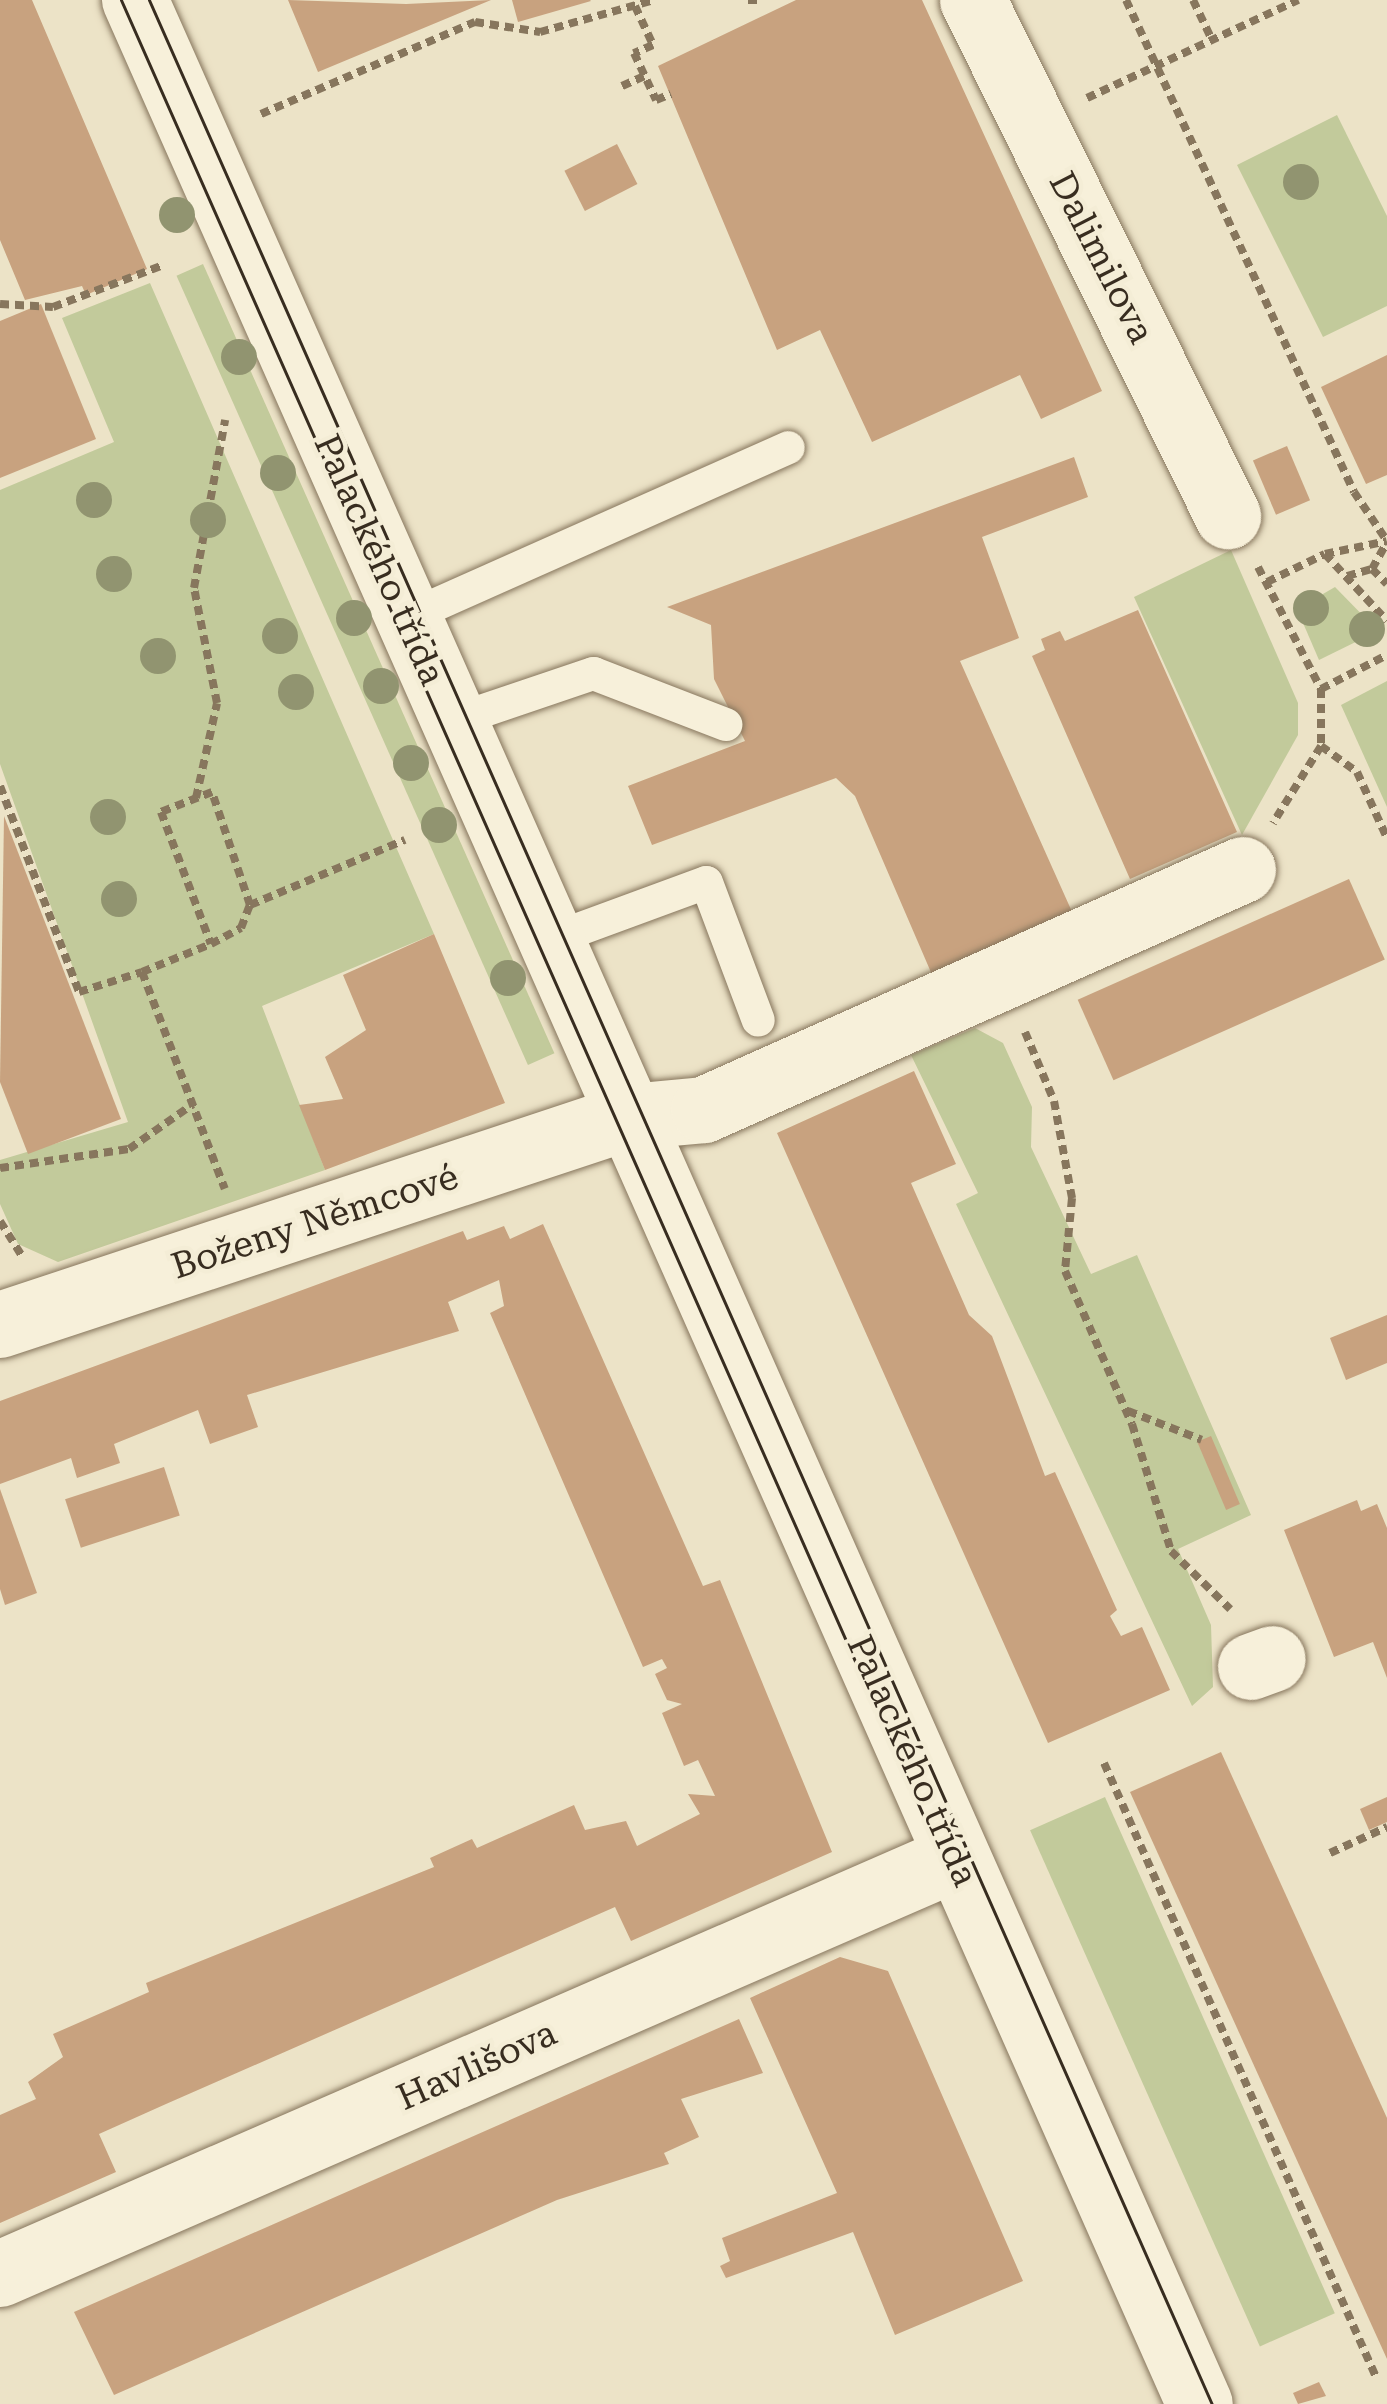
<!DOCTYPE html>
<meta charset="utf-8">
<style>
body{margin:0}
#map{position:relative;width:1387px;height:2404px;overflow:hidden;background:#ece3c7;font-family:"Roboto Serif",serif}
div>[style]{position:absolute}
.green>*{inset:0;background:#c2ca9b;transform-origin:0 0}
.building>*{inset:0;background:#c8a27f;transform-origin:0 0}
.path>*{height:8px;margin-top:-4px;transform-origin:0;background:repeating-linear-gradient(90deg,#87765d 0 9px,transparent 0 15px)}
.roads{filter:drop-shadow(0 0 3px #87765d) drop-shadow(0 0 3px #87765d)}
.lane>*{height:33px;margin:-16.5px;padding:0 16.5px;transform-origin:16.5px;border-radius:16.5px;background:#f7f0da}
.street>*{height:66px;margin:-33px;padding:0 33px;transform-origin:33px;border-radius:33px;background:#f7f0da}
.secondary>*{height:66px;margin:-33px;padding:0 33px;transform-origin:33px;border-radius:33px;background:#f7f0da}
.tram>*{height:3px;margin:-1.5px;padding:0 1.5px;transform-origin:1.5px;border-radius:1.5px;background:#382d20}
.trees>*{width:36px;height:36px;margin:-18px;border-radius:50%;background:#919470}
span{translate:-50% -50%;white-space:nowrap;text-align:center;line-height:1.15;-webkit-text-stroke:9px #f4edd6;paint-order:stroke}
.street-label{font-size:36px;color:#382d20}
</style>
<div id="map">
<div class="green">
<i style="clip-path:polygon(1337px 115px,1387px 216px,1387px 306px,1323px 337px,1237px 165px)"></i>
<i style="left:203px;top:264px;width:864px;height:29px;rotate:66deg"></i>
<i style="clip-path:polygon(150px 283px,434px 934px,262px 1006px,325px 1170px,58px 1262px,18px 1244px,0 1204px,0 1160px,128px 1122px,0 764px,0 490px,114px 442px,62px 318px)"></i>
<i style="clip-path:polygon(1231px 550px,1298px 703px,1298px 735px,1242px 835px,1134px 597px)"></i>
<i style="clip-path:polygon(1335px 587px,1378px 631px,1319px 660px,1297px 609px)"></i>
<i style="clip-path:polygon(1387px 681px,1387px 807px,1341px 705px)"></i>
<i style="clip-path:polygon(975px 1028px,1003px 1043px,1032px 1107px,1031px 1147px,1091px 1274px,1137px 1255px,1251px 1515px,1178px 1549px,1211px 1625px,1213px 1687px,1192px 1706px,956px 1204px,978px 1193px,911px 1055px)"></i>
<i style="left:1105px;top:1797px;width:565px;height:82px;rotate:66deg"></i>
</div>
<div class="building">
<i style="clip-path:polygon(0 0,32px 0,147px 269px,86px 295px,82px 286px,25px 300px,0 240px)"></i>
<i style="clip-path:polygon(288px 0,406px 4px,491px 0,318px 72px)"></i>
<i style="clip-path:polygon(512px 0,590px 0,591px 1px,518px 22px)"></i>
<i style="clip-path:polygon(796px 0,922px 0,1102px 391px,1041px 419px,1020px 375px,872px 442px,820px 330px,777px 350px,658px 66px)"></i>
<i style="left:617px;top:144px;width:45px;height:59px;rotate:63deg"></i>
<i style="clip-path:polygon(41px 304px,96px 439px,0 478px,0 321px)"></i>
<i style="clip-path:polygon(1387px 355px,1387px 475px,1366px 484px,1321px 387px)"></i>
<i style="left:1287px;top:446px;width:59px;height:37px;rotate:67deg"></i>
<i style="clip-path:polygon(1074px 457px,1088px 497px,982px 537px,1019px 638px,960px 661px,1073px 914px,933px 977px,855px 796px,836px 778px,652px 845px,628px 786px,745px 741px,714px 679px,711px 625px,667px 607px)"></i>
<i style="clip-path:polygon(1138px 610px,1237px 832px,1130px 879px,1032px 656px,1045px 650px,1041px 639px,1060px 631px,1065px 641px)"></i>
<i style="clip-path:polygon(4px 816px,121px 1119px,28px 1154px,0 1082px)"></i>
<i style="left:1349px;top:879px;width:88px;height:297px;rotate:66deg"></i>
<i style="clip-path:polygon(434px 934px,505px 1103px,325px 1170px,299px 1105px,343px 1099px,325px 1057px,366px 1030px,343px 975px)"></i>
<i style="clip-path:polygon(914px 1071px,956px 1164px,911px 1183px,969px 1315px,992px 1336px,1045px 1476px,1055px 1472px,1117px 1610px,1110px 1616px,1121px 1636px,1142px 1627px,1170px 1690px,1048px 1743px,777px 1133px)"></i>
<i style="clip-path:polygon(543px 1224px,703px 1586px,720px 1580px,832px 1852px,631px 1941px,615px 1907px,166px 2104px,99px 2134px,116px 2172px,0 2223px,0 2115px,36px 2099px,28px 2082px,63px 2057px,53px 2034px,149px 1992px,146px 1983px,434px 1867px,430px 1858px,472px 1839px,477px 1848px,574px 1805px,585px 1830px,626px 1821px,637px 1846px,700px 1814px,688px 1794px,715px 1796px,698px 1760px,684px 1766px,662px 1713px,682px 1704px,667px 1700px,655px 1674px,667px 1668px,662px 1659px,643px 1667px,490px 1313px,504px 1306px,499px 1280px,448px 1302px,459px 1331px,247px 1395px,258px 1427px,210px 1444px,198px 1410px,114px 1444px,120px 1463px,77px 1478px,71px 1458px,0 1484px,0 1401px,463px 1231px,467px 1240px,504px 1226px,510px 1239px)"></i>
<i style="clip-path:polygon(1387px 1315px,1387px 1363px,1346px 1380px,1330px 1338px)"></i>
<i style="left:1211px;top:1436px;width:74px;height:15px;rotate:67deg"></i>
<i style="left:164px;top:1467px;width:51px;height:104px;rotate:72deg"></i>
<i style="clip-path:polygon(0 1489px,37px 1593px,5px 1605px,0 1589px)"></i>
<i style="clip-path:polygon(1357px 1500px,1361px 1511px,1377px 1504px,1387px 1528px,1387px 1678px,1373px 1642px,1334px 1657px,1284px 1530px)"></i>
<i style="clip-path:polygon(1221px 1752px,1387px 2118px,1387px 2359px,1130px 1792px)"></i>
<i style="clip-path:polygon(1387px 1797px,1387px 1822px,1369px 1830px,1360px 1809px)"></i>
<i style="clip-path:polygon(840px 1957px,888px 1971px,1023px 2281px,895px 2335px,853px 2232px,726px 2278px,720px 2266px,730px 2261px,722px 2238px,837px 2193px,750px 1998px)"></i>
<i style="clip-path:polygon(739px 2019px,763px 2073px,681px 2099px,699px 2137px,664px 2153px,669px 2164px,557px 2200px,114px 2395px,74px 2312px)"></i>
<i style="clip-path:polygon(1319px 2382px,1326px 2396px,1298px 2404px,1293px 2393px)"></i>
</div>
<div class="path">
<i style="left:748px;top:0;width:14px"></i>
<i style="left:1126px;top:0;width:542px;rotate:65.14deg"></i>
<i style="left:1354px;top:492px;width:59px;rotate:56deg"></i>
<i style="left:1193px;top:0;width:44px;rotate:64.6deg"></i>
<i style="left:635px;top:6px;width:43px;rotate:65.2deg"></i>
<i style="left:653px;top:45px;width:21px;rotate:157deg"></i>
<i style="left:634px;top:53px;width:52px;rotate:64.9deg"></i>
<i style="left:656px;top:100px;width:16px;rotate:-22deg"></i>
<i style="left:622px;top:86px;width:24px;rotate:-24deg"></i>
<i style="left:1087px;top:98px;width:233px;rotate:-24.9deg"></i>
<i style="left:261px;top:114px;width:233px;rotate:-23.3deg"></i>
<i style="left:475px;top:22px;width:66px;rotate:8.7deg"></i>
<i style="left:540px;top:32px;width:118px;rotate:-15.7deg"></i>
<i style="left:0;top:304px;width:53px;rotate:3.2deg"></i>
<i style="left:53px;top:307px;width:116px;rotate:-20.8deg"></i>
<i style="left:1325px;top:554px;width:63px;rotate:-11.8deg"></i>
<i style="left:1258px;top:567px;width:137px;rotate:62.7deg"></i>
<i style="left:1321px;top:689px;width:57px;rotate:90deg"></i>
<i style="left:1321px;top:746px;width:91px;rotate:121.9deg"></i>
<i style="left:1372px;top:569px;width:31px;rotate:-61deg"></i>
<i style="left:1347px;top:576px;width:26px;rotate:-16deg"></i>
<i style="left:1372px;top:569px;width:21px;rotate:45deg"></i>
<i style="left:1267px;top:582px;width:64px;rotate:-25.8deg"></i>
<i style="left:1325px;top:554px;width:91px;rotate:47.2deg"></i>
<i style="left:1321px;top:689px;width:74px;rotate:-27.3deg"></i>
<i style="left:1321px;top:746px;width:44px;rotate:35.8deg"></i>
<i style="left:1357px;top:772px;width:72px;rotate:65.6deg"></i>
<i style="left:0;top:786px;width:221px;rotate:69deg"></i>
<i style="left:79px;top:992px;width:66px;rotate:-17.6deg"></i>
<i style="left:142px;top:972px;width:74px;rotate:-22.1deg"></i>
<i style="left:211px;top:944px;width:34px;rotate:-28deg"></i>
<i style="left:241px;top:928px;width:25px;rotate:-69deg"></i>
<i style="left:250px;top:905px;width:119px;rotate:-108.6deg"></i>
<i style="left:212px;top:792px;width:55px;rotate:158.6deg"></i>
<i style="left:161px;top:812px;width:141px;rotate:69.3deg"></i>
<i style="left:196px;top:798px;width:97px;rotate:-77.5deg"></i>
<i style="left:217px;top:703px;width:117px;rotate:-101.3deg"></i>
<i style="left:194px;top:588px;width:171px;rotate:-79.5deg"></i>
<i style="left:250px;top:905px;width:168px;rotate:-22.8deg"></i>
<i style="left:142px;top:972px;width:232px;rotate:69.1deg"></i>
<i style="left:1025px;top:1032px;width:75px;rotate:67.2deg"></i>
<i style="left:1054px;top:1101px;width:99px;rotate:79.5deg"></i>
<i style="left:1072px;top:1198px;width:73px;rotate:95.5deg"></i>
<i style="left:1065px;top:1271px;width:167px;rotate:66.4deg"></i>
<i style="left:1132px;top:1424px;width:133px;rotate:72.9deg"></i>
<i style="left:1171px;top:1551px;width:83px;rotate:44.5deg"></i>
<i style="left:0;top:1168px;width:130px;rotate:-8.4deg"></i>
<i style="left:129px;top:1149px;width:78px;rotate:-35.1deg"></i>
<i style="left:0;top:1221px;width:40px;rotate:58deg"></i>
<i style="left:1128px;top:1411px;width:79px;rotate:21.4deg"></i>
<i style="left:1104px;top:1763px;width:672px;rotate:66.11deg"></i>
<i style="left:1330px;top:1853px;width:63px;rotate:-24.5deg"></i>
</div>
<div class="roads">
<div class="lane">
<i style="left:404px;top:618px;width:420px;rotate:-24deg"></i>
<i style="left:451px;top:721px;width:150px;rotate:-18.7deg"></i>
<i style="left:593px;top:673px;width:142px;rotate:21.1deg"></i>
<i style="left:548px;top:940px;width:168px;rotate:-20.2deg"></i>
<i style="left:706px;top:882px;width:147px;rotate:69.4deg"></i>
</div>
<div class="street">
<i style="left:973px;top:0;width:576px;rotate:63.7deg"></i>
<i style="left:0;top:1325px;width:662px;rotate:-18.3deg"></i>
<i style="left:629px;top:1117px;width:75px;rotate:-5.3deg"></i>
<i style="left:704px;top:1110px;width:590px;rotate:-24deg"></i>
<i style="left:1251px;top:1667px;width:23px;rotate:-20deg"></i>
<i style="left:0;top:2274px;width:1040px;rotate:-23.51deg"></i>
</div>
<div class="secondary">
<i style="left:135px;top:0;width:2629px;rotate:66.11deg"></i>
</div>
</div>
<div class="tram">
<i style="left:121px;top:0;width:2061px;rotate:66.16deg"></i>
<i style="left:149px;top:0;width:2629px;rotate:66.15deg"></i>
</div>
<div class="trees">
<i style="left:1301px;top:182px"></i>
<i style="left:177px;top:215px"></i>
<i style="left:239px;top:357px"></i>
<i style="left:278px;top:473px"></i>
<i style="left:94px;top:500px"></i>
<i style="left:208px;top:520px"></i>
<i style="left:114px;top:574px"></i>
<i style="left:1311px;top:608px"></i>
<i style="left:354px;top:618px"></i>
<i style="left:1367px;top:629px"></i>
<i style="left:280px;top:636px"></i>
<i style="left:158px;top:656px"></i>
<i style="left:381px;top:686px"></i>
<i style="left:296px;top:692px"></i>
<i style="left:411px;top:763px"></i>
<i style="left:108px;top:817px"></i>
<i style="left:439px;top:825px"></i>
<i style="left:119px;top:899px"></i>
<i style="left:508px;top:978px"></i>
</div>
<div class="street-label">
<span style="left:1101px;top:258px;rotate:63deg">Dalimilova</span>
<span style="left:379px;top:560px;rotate:66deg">Palackého třída</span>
<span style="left:315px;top:1222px;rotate:-18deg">Boženy Němcové</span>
<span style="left:912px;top:1761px;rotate:66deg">Palackého třída</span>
<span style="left:477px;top:2066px;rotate:-24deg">Havlišova</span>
</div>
</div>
